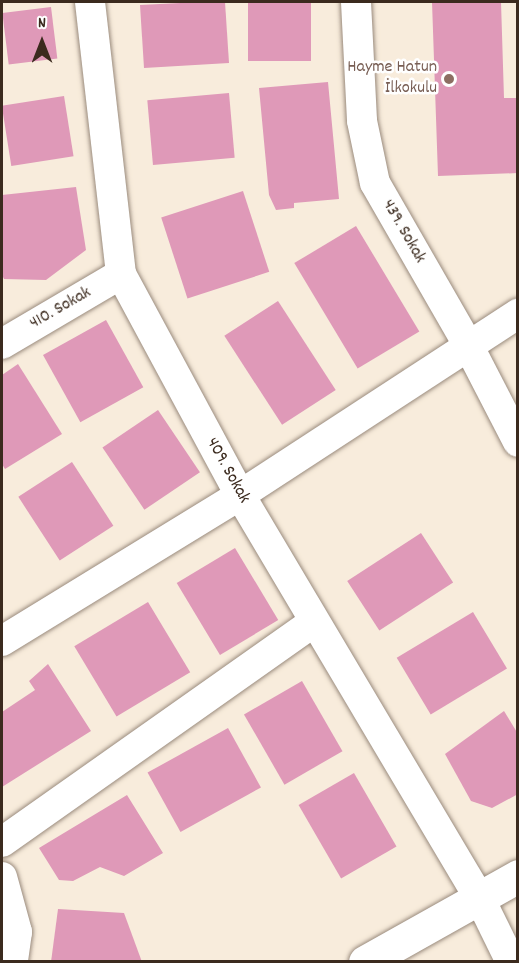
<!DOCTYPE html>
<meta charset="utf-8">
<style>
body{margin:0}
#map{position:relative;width:519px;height:963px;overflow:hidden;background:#f8ecdc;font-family:Dekko,sans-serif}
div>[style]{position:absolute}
.building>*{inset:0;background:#df99b8;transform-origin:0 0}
.roads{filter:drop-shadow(0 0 2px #9a8b7d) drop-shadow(0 0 2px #9a8b7d)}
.minor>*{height:30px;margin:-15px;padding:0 15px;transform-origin:15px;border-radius:15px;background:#fff}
.major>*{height:33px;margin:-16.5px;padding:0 16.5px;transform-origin:16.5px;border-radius:16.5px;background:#fff}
.dots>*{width:16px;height:16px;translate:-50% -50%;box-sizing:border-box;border:3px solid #fff;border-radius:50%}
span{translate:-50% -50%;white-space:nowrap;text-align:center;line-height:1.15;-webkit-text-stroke:5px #fff;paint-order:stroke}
.education-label{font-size:18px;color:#785e54}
.right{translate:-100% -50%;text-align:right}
.street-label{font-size:18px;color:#3b2a1e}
.frame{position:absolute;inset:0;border:3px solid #3b2a1e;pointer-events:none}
.north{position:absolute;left:12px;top:12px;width:60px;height:60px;-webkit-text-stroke:4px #fff;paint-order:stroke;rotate:0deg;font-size:16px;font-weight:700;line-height:24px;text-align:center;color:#3b2a1e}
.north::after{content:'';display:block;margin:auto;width:21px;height:27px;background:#3b2a1e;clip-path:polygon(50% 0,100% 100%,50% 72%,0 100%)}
</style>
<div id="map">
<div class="building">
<i style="clip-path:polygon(200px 2px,225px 2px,229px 63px,144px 68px,140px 5px)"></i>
<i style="left:248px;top:2px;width:63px;height:59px"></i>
<i style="clip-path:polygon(432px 2px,501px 2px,504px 98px,518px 98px,518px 173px,438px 176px)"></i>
<i style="left:51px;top:7px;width:52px;height:49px;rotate:83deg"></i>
<i style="clip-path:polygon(328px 82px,339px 199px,294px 203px,294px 208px,276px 210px,269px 195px,259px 88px)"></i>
<i style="left:229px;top:93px;width:65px;height:82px;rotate:85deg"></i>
<i style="left:64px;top:96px;width:61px;height:63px;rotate:81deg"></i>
<i style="clip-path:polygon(76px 187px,86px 250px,46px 280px,4px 279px,2px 275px,2px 195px)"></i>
<i style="left:243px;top:191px;width:85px;height:86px;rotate:72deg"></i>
<i style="left:356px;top:226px;width:123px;height:72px;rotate:59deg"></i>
<i style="left:278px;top:301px;width:106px;height:64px;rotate:57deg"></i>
<i style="left:106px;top:320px;width:77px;height:72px;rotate:61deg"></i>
<i style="clip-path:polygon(18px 364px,62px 434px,5px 469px,2px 464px,2px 375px)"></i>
<i style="left:158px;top:410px;width:75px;height:67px;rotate:56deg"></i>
<i style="left:72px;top:462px;width:76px;height:64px;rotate:57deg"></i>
<i style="left:421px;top:533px;width:59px;height:88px;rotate:57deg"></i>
<i style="left:235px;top:548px;width:84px;height:68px;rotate:59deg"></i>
<i style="left:148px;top:602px;width:82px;height:86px;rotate:59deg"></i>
<i style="left:473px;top:612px;width:66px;height:89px;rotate:59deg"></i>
<i style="clip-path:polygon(48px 664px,91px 731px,2px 787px,2px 712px,35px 690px,29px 681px)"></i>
<i style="left:302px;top:681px;width:81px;height:67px;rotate:60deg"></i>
<i style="clip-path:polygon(504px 711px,518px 734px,518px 794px,492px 808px,471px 801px,445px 754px)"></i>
<i style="left:228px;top:728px;width:68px;height:92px;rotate:61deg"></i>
<i style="left:354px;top:773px;width:85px;height:64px;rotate:60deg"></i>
<i style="clip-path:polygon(127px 795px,163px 853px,124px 876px,100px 867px,73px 881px,59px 880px,39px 848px)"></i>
<i style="clip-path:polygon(58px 909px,124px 913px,142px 962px,51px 962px)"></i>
</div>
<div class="roads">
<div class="minor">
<i style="left:90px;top:2px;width:274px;rotate:83.5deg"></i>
<i style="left:121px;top:274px;width:251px;rotate:61.7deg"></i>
<i style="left:240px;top:495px;width:470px;rotate:59.3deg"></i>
<i style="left:480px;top:899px;width:70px;rotate:63.8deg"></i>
<i style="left:356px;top:2px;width:119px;rotate:87.1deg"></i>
<i style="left:362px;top:121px;width:63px;rotate:78.2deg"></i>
<i style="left:375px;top:183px;width:187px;rotate:60.1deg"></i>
<i style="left:468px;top:345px;width:109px;rotate:62.7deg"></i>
<i style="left:2px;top:344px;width:138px;rotate:-30.5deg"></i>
<i style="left:2px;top:641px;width:279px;rotate:-31.5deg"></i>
<i style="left:240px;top:495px;width:332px;rotate:-33.1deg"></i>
<i style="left:2px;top:842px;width:382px;rotate:-35.2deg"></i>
<i style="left:2px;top:877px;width:57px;rotate:74.7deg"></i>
<i style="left:17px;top:932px;width:30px;rotate:98deg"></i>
</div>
<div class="major">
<i style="left:365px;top:962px;width:176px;rotate:-29.3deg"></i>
</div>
</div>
<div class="dots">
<i style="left:449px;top:79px;background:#8d6e63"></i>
</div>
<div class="education-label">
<span class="right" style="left:437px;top:79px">Hayme Hatun<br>İlkokulu</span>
</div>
<div class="street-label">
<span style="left:403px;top:232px;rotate:60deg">439. Sokak</span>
<span style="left:61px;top:309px;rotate:-30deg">410. Sokak</span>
<span style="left:227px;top:471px;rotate:61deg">409. Sokak</span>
</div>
<div class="frame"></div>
<div class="north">N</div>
</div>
